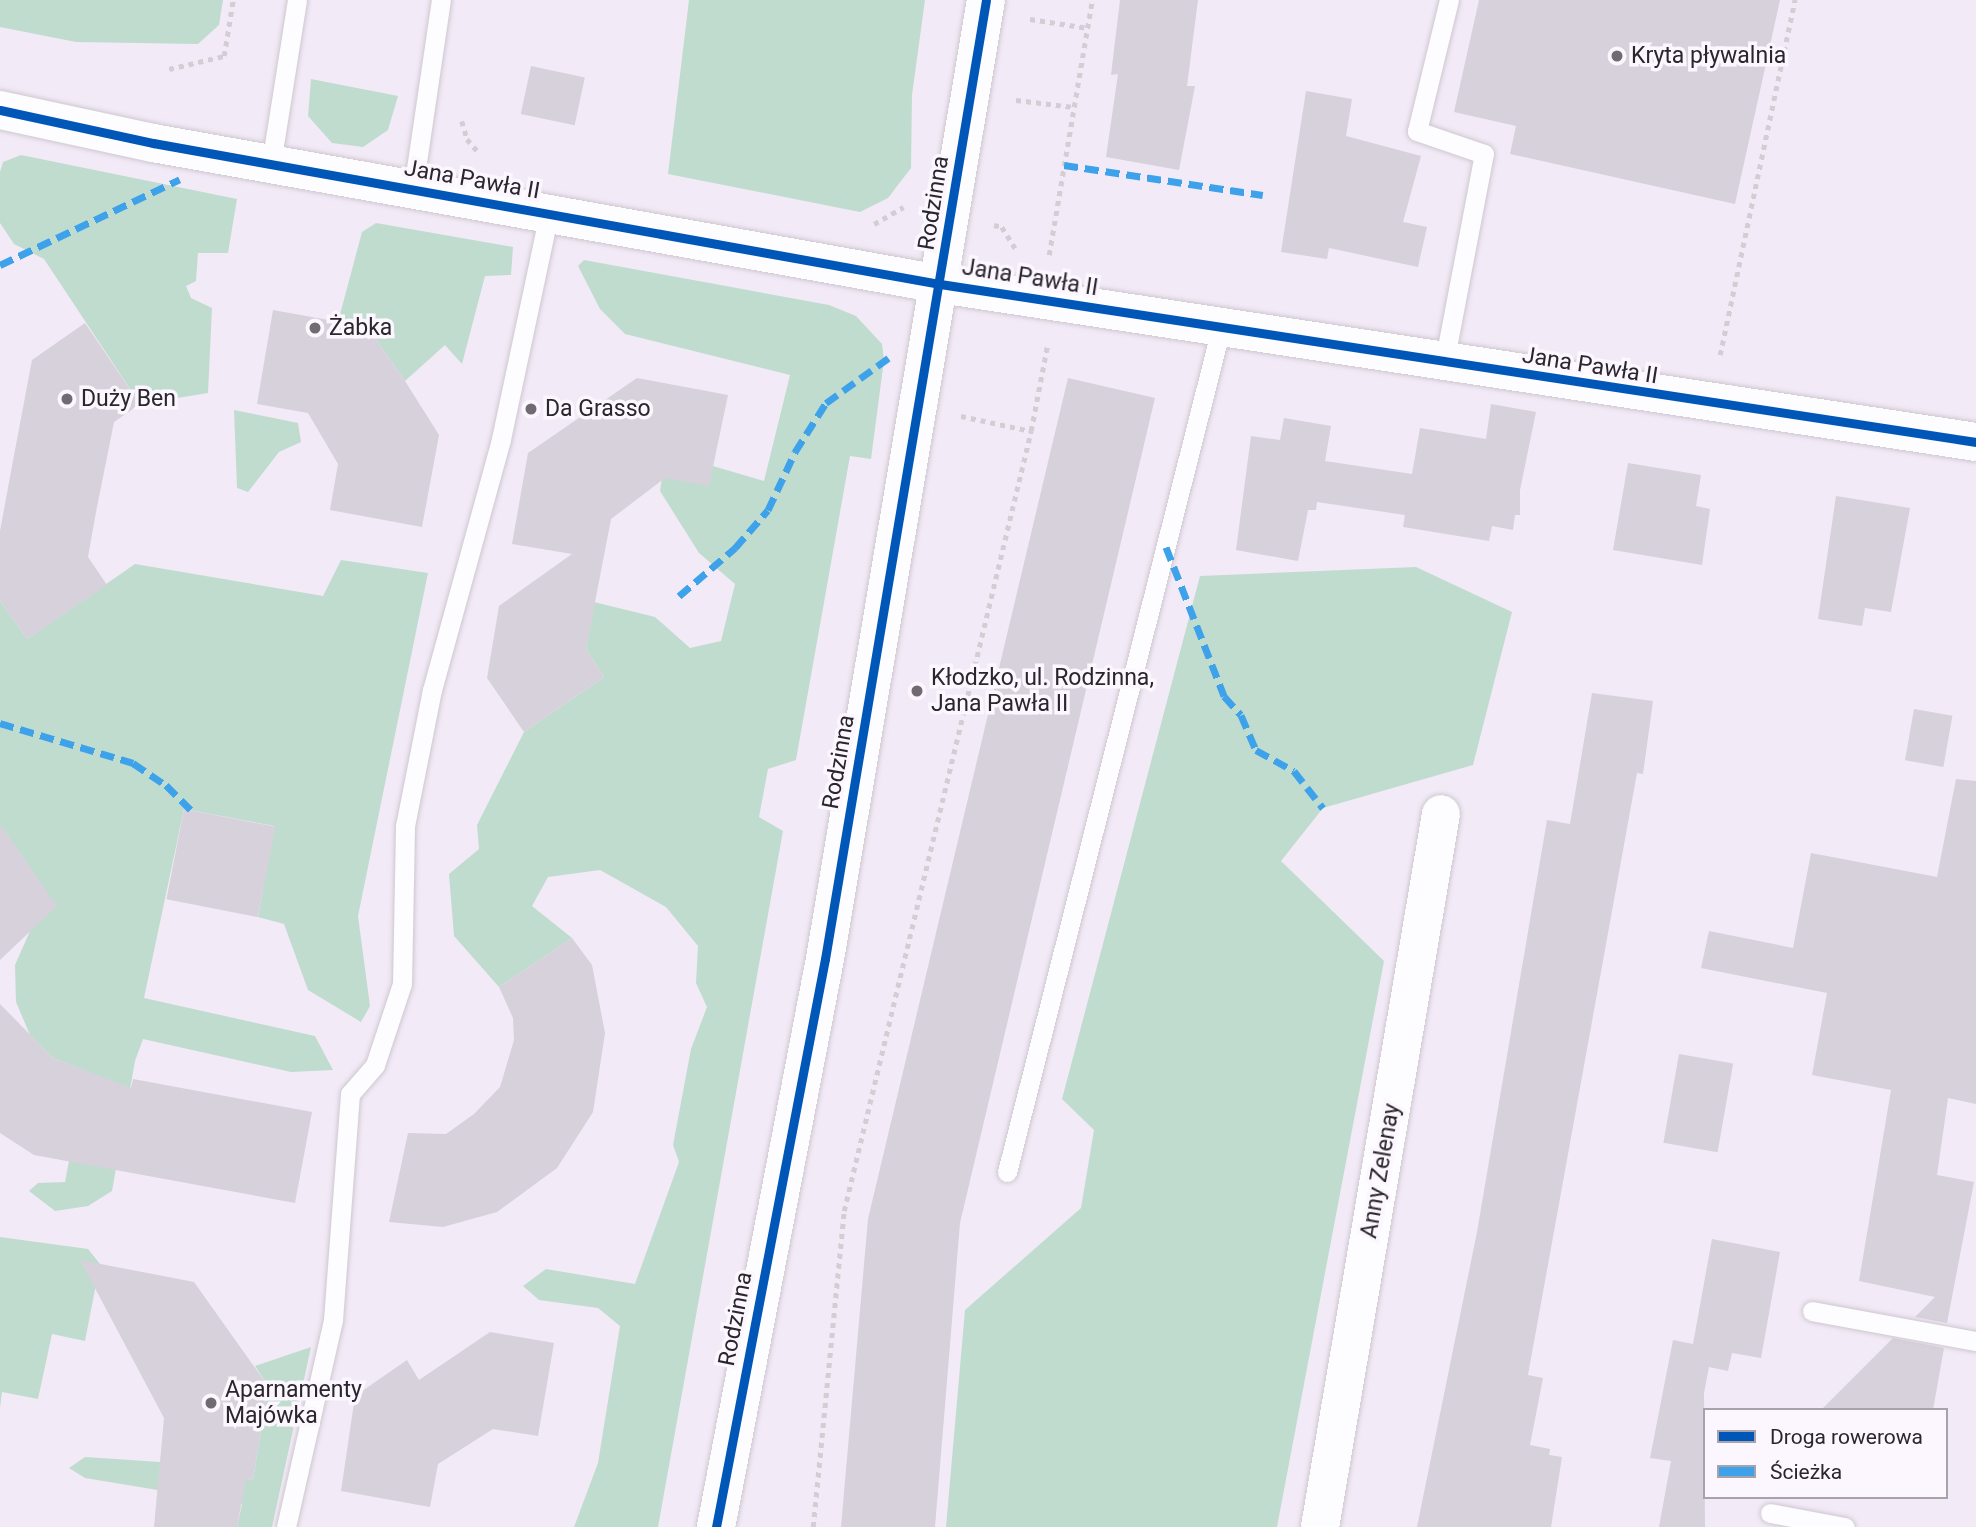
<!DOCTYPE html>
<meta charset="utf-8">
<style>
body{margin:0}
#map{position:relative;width:1976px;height:1527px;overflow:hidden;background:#f2eaf6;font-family:Roboto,sans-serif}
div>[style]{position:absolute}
.green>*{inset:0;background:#c0dccf}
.building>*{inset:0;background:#d7d1dc;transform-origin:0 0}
.path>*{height:4.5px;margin-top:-2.25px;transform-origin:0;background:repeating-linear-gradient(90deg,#d2ced3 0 5px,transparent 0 10px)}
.roads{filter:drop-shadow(0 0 2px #cec7d0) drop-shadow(0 0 2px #cec7d0)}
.lane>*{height:19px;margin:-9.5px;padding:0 9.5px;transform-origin:9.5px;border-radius:9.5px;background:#fdfcfe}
.street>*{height:38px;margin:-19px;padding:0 19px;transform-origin:19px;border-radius:19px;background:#fdfcfe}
.quiet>*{height:7px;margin-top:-3.5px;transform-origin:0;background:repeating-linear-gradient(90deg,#3ea2eb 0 14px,transparent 0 21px)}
.cycleway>*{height:9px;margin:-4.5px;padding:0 4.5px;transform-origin:4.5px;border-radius:4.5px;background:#0057b8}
.dots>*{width:19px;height:19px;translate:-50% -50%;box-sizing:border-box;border:4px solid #fcf6ff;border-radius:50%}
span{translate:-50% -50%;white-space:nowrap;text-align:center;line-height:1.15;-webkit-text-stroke:7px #fcf6ff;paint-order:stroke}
.poi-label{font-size:23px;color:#2b252d}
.left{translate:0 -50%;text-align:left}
.street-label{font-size:23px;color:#2b252d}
.legend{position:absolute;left:1703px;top:1408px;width:245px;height:91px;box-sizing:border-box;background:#fcf6ff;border:2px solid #a8a2ab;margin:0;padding:9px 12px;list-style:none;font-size:21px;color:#2b252d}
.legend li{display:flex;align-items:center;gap:14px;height:35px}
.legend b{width:35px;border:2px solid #a8a2ab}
</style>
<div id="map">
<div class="green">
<i style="clip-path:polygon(0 0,223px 0,219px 25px,198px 44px,76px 42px,0 27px)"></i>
<i style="clip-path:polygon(689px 0,925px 0,912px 95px,911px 168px,888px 198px,860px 212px,668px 174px)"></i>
<i style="clip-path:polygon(311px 79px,398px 96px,388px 130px,363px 147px,332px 143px,308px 116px)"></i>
<i style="clip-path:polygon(21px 155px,237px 199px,228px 253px,198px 253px,196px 281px,186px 286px,191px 298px,212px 308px,208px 393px,140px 404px,44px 259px,14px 244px,0 223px,0 172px,3px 162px)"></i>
<i style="clip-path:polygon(376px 223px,513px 247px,511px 275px,485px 276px,462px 364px,445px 345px,405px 381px,367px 327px,338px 322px,362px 232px)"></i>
<i style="clip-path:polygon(584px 260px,829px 305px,856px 316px,882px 344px,884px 360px,871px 459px,850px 456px,796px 760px,768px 769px,759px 817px,783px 831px,658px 1527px,574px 1527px,598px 1463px,620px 1326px,598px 1308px,539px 1300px,523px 1286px,546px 1269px,635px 1284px,679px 1162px,673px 1145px,691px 1049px,707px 1007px,696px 983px,698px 946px,666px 907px,600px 870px,548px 877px,532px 906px,572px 938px,499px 987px,454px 936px,449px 874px,479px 849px,477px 825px,524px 732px,604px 677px,586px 649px,594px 602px,655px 617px,690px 648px,721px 641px,735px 584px,699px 553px,660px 491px,662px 477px,713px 466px,764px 481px,790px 375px,625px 334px,600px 309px,578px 266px)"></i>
<i style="clip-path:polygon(234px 410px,298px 423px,301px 442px,279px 452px,248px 492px,237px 488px)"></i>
<i style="clip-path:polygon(341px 560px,428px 573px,358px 916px,370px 1006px,361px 1022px,308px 990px,284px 924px,258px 917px,274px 826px,184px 809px,144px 998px,315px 1036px,333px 1070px,291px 1072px,143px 1039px,135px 1061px,112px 1191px,88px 1206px,55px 1211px,29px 1191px,38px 1183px,65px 1182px,86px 1071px,53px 1058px,30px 1035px,16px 1002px,15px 965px,30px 931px,0 828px,0 601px,27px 639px,135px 564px,323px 596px)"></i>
<i style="clip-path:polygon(1416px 567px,1512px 612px,1473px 765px,1323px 808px,1281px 861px,1384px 961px,1277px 1527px,946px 1527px,965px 1310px,1081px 1208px,1094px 1130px,1062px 1099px,1200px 576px)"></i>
<i style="clip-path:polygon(0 1237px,88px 1249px,100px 1264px,85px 1341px,52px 1334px,38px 1399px,2px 1392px,0 1408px)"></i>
<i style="clip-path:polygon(311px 1347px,272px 1527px,237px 1527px,242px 1504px,85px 1478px,69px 1468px,85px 1457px,160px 1462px,253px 1480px,268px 1386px,255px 1366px)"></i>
</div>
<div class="building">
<i style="clip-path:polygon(1120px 0,1198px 0,1187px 86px,1195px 86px,1179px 170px,1106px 157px,1118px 74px,1111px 75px)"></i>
<i style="clip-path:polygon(1479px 0,1780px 0,1735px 204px,1510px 154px,1516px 126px,1454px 112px)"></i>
<i style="left:531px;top:66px;width:55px;height:49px;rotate:12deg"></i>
<i style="clip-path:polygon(1306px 91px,1352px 99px,1346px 136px,1421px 156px,1403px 222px,1427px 227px,1418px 267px,1329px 248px,1327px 259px,1281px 252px)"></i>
<i style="clip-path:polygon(273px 310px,367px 327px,405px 381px,439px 435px,422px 527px,330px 510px,338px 464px,308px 413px,257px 404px)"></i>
<i style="clip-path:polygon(85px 323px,140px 404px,114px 422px,96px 512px,88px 557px,107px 585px,27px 639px,0 601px,0 531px,15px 450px,32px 360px)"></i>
<i style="clip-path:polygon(637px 378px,728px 395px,709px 486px,665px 478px,611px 519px,586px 649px,604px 677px,524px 732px,487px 678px,499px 606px,572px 554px,512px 544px,528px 453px)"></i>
<i style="clip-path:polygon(1068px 378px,1155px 398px,960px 1223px,935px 1527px,841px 1527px,868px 1219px)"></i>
<i style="clip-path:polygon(1491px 404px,1536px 412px,1520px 490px,1520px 515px,1515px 515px,1513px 530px,1492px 526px,1489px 541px,1403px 527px,1405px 515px,1317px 502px,1316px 510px,1308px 510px,1298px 561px,1236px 550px,1251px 436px,1280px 440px,1284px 418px,1331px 426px,1325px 461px,1412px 474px,1420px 428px,1486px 439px)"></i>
<i style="clip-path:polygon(1628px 463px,1701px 475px,1696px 506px,1710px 509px,1702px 565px,1613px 550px)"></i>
<i style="clip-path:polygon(1836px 496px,1910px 508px,1891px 612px,1865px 608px,1862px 626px,1818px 619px)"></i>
<i style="clip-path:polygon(1592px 693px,1653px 701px,1643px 774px,1637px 773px,1528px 1375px,1543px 1378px,1530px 1445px,1550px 1449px,1549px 1455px,1562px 1457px,1551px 1527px,1417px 1527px,1477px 1232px,1547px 820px,1570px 824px)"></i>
<i style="left:1914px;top:709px;width:39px;height:52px;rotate:10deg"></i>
<i style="clip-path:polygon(1956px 779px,1976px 781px,1976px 1104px,1948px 1098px,1937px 1175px,1974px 1182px,1947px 1323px,1915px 1317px,1935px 1297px,1859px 1281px,1891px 1090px,1812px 1075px,1827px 993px,1701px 968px,1709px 931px,1793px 948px,1811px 853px,1937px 877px)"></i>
<i style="left:184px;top:809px;width:93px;height:92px;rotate:11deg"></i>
<i style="clip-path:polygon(0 824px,57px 906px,0 960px)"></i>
<i style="clip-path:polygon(572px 938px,592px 965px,605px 1033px,593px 1112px,557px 1168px,497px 1212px,443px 1227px,389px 1222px,408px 1133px,446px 1134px,474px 1114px,500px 1087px,514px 1040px,513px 1018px,499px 987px)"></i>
<i style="clip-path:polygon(0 1004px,53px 1058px,131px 1088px,133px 1079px,312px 1112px,295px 1203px,34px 1155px,0 1133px)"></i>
<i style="left:1679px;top:1054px;width:55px;height:90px;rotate:10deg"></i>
<i style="clip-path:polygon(1712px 1239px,1780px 1252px,1761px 1358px,1732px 1353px,1728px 1371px,1709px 1367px,1704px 1393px,1705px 1527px,1659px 1527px,1671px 1461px,1650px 1458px,1673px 1340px,1693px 1344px)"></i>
<i style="clip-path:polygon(80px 1260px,194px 1282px,268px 1386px,253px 1480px,246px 1479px,237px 1527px,154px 1527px,164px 1418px)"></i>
<i style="clip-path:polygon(490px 1332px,554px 1343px,538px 1436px,493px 1429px,438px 1464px,430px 1507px,341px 1491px,355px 1396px,407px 1360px,419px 1380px)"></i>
<i style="clip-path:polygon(1893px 1338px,1944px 1348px,1933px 1410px,1821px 1410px)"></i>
</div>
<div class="path">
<i style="left:1030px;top:19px;width:59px;rotate:8.8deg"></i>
<i style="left:169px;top:69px;width:57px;rotate:-13.3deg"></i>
<i style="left:224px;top:56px;width:57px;rotate:-80.9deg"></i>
<i style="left:1016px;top:100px;width:58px;rotate:6.9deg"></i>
<i style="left:462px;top:121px;width:19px;rotate:74deg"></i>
<i style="left:467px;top:139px;width:18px;rotate:49deg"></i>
<i style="left:874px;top:224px;width:34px;rotate:-30deg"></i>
<i style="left:994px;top:225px;width:8px;rotate:14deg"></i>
<i style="left:1002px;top:227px;width:25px;rotate:58deg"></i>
<i style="left:1049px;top:255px;width:259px;rotate:-80.4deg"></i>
<i style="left:1720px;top:355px;width:363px;rotate:-78.1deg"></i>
<i style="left:961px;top:416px;width:72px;rotate:12.1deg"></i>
<i style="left:813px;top:1527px;width:318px;rotate:-84.4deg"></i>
<i style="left:844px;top:1211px;width:802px;rotate:-76.52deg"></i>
<i style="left:1031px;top:431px;width:86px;rotate:-79.2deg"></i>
</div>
<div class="roads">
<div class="lane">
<i style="left:271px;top:164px;width:166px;rotate:-81deg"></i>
<i style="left:413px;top:189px;width:191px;rotate:-81.6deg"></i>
<i style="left:1444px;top:363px;width:213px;rotate:-79.2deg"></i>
<i style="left:1484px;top:154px;width:71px;rotate:-161.1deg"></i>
<i style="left:1417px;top:131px;width:135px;rotate:-76.3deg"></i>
<i style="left:1007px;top:1172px;width:871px;rotate:-75.77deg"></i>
<i style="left:1812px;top:1311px;width:167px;rotate:10.4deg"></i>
<i style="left:1770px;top:1513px;width:76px;rotate:10.6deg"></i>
<i style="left:286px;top:1527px;width:212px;rotate:-77.2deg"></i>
<i style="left:333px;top:1320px;width:227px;rotate:-85.7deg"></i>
<i style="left:350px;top:1094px;width:38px;rotate:-49deg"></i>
<i style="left:375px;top:1065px;width:85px;rotate:-71.6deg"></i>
<i style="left:402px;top:984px;width:158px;rotate:-88.9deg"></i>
<i style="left:405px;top:826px;width:139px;rotate:-78.8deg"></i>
<i style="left:432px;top:690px;width:260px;rotate:-74.6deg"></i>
<i style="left:501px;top:439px;width:231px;rotate:-78deg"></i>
</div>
<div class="street">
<i style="left:0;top:110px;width:157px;rotate:12.2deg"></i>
<i style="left:153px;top:143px;width:800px;rotate:10.16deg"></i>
<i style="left:940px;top:284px;width:1048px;rotate:8.67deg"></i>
<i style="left:716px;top:1527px;width:578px;rotate:-79.14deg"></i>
<i style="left:825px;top:959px;width:972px;rotate:-80.47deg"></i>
<i style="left:1320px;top:1527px;width:723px;rotate:-80.37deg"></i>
</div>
</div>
<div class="quiet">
<i style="left:1064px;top:165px;width:201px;rotate:8.6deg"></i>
<i style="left:0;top:265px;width:199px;rotate:-25.5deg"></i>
<i style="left:1166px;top:547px;width:160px;rotate:68.7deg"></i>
<i style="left:1224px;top:696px;width:25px;rotate:48deg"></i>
<i style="left:1241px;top:715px;width:38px;rotate:67deg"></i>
<i style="left:1256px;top:750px;width:43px;rotate:28.9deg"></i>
<i style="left:1294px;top:771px;width:47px;rotate:51.9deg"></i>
<i style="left:679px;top:596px;width:74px;rotate:-40.6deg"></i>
<i style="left:735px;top:548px;width:50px;rotate:-49deg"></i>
<i style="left:768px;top:510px;width:64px;rotate:-65deg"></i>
<i style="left:795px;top:452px;width:58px;rotate:-57.7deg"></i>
<i style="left:826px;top:403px;width:84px;rotate:-35.8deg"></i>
<i style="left:0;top:723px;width:139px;rotate:16.7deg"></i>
<i style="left:133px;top:763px;width:40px;rotate:34deg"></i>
<i style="left:166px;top:785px;width:35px;rotate:45deg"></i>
</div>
<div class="cycleway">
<i style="left:0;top:110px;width:157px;rotate:12.2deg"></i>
<i style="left:153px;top:143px;width:800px;rotate:10.16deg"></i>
<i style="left:940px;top:284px;width:1048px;rotate:8.67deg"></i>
<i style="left:716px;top:1527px;width:578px;rotate:-79.14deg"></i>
<i style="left:825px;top:959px;width:972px;rotate:-80.47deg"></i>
</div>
<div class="dots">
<i style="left:1617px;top:56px;background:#716a73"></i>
<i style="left:315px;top:328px;background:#716a73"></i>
<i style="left:67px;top:399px;background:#716a73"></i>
<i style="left:531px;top:409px;background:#716a73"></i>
<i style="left:917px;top:691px;background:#716a73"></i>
<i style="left:211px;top:1403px;background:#716a73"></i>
</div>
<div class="poi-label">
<span class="left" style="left:1631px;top:56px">Kryta pływalnia</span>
<span class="left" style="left:329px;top:328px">Żabka</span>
<span class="left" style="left:81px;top:399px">Duży Ben</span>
<span class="left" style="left:545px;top:409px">Da Grasso</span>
<span class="left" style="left:931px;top:691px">Kłodzko, ul. Rodzinna,<br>Jana Pawła II</span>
<span class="left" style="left:225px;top:1403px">Aparnamenty<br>Majówka</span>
</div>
<div class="street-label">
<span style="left:472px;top:180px;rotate:10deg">Jana Pawła II</span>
<span style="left:934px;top:203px;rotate:-81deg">Rodzinna</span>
<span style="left:1030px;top:278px;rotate:9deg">Jana Pawła II</span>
<span style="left:1590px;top:366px;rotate:9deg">Jana Pawła II</span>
<span style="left:839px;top:762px;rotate:-80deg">Rodzinna</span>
<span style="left:1381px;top:1171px;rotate:-80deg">Anny Zelenay</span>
<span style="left:736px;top:1319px;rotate:-79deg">Rodzinna</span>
</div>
<ul class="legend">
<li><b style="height:9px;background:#0057b8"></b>Droga rowerowa</li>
<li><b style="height:9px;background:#3ea2eb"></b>Ścieżka</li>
</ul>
</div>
